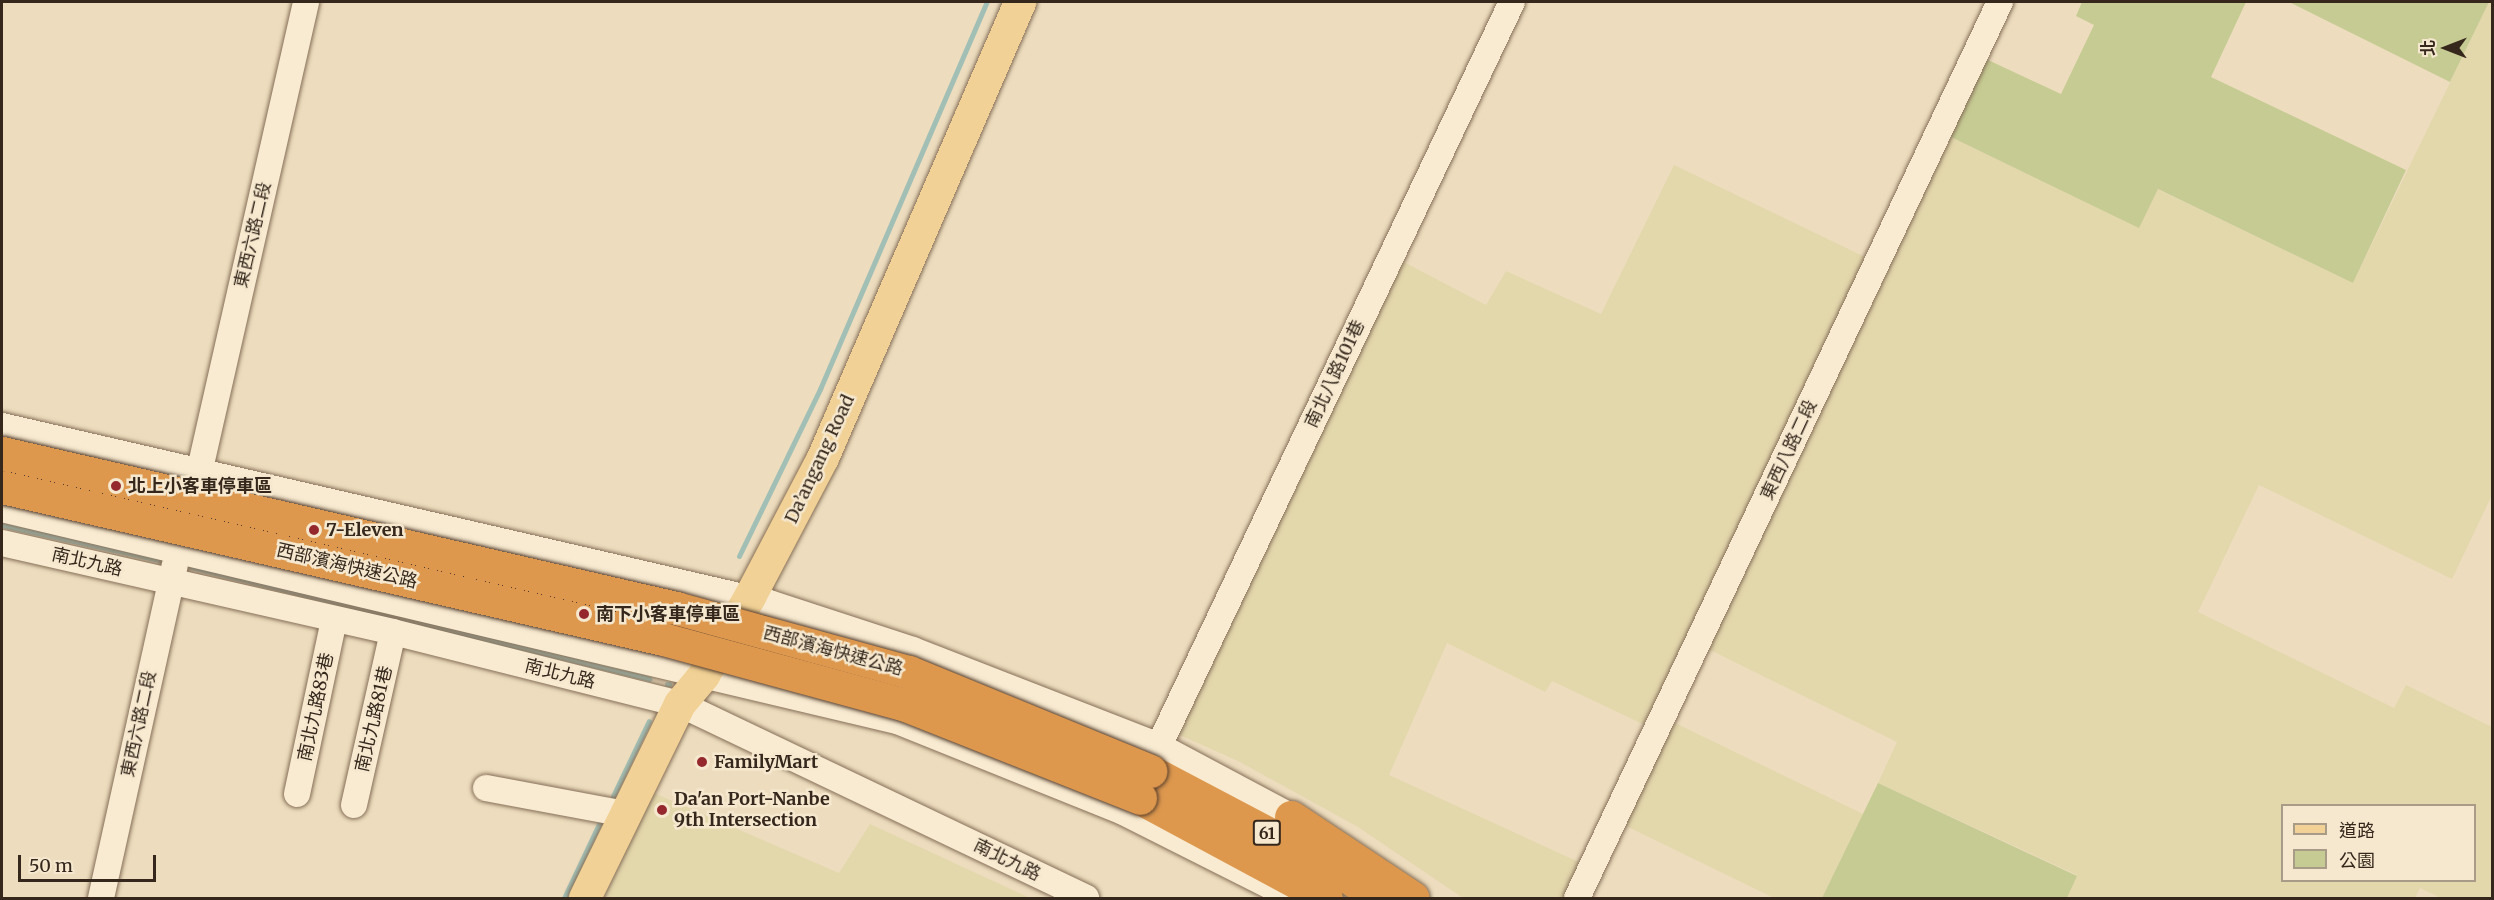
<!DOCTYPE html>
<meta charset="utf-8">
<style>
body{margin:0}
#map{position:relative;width:2494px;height:900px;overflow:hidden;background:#edddbe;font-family:Merriweather,"Noto Sans TC",serif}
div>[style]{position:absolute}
.farmland>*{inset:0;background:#e3d7ac}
.green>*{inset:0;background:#c6cb93}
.stream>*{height:5px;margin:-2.5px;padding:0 2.5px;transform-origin:2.5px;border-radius:2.5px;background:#a2bfb5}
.roads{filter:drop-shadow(0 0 2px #856e57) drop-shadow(0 0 2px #856e57)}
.minor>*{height:26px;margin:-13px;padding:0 13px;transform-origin:13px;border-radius:13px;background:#f8ebd1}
.major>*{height:32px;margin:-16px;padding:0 16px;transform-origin:16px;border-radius:16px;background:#f1d195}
.highway>*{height:33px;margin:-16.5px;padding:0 16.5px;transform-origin:16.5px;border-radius:16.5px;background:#dd984e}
.bridges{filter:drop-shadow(0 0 2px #533c2c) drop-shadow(0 0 2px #533c2c)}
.highway-bridge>*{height:33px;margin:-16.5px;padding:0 16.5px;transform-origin:16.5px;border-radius:16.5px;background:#dd984e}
.dots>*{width:16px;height:16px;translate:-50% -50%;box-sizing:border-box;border:3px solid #f5e8ce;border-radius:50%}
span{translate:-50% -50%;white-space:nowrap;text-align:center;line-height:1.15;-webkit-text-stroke:5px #f5e8ce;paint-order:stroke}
.shield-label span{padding:2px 4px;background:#f5e8ce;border:2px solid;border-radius:4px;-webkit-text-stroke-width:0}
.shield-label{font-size:16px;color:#35271c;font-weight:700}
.street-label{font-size:18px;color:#35271c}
.poi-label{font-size:18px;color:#35271c;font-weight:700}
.left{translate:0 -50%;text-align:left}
.frame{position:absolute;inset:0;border:3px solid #35271c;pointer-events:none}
.legend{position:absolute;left:2281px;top:804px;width:195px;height:78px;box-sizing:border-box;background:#f5e8ce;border:2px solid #a89b87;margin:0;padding:8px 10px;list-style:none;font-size:18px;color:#35271c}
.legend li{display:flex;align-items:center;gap:12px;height:30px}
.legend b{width:30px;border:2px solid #a89b87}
.north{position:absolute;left:2416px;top:18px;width:60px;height:60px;-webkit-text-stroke:4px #f5e8ce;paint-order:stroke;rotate:270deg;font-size:16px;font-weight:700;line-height:24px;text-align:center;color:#35271c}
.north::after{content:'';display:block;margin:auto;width:21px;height:27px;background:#35271c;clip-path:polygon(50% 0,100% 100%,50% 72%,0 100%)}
.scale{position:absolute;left:18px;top:855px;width:138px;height:27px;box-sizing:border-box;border:3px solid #35271c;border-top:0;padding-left:8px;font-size:18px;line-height:21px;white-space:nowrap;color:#35271c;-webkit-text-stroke:4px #f5e8ce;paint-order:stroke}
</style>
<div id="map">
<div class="farmland">
<i style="clip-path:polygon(evenodd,2489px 2px,2492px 2px,2492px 495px,2452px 579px,2259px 485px,2198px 612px,2394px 708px,2406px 685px,2492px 727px,2492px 898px,2441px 898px,2420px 888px,2415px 898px,2067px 898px,2077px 875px,1878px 783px,1897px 742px,1704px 647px,1949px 136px,2139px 227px,2157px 189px,2353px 283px,2489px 2px,2282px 806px,2474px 806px,2474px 880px,2282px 880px,2282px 806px)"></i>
<i style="clip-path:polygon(1674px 165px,1867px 258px,1647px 726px,1552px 681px,1545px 692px,1447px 643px,1389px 775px,1581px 863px,1565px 898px,1463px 898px,1358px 827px,1238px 761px,1173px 732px,1396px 258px,1486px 305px,1506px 271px,1601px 314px)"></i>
<i style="clip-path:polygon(1673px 722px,1863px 814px,1822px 898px,1774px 898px,1624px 825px)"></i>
<i style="clip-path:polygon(654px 793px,839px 873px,870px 824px,1030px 898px,604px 898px)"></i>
</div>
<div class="green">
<i style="clip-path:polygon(2082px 2px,2246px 2px,2211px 77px,2406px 170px,2353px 283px,2158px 189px,2139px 228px,1949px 136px,1986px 59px,2061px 94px,2094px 25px,2076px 16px)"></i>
<i style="clip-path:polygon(2289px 2px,2489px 2px,2450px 82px)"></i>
<i style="clip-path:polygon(1878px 783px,2077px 876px,2067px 898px,1822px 898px)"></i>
</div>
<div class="stream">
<i style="left:2px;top:525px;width:161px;rotate:12.6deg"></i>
<i style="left:739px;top:556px;width:186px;rotate:-64.1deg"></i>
<i style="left:820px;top:389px;width:421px;rotate:-66.7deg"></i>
<i style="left:191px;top:567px;width:472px;rotate:13.7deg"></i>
<i style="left:667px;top:684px;width:2px"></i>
<i style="left:613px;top:796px;width:83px;rotate:-64.4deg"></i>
<i style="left:564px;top:898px;width:82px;rotate:-64.7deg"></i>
</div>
<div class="roads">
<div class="minor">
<i style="left:2px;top:426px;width:787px;rotate:12.99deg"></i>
<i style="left:769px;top:603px;width:151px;rotate:18.1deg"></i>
<i style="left:913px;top:650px;width:264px;rotate:21.3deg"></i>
<i style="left:1159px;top:746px;width:168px;rotate:28.1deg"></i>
<i style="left:200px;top:469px;width:479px;rotate:-77.2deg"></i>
<i style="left:2px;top:509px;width:920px;rotate:13.33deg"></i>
<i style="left:897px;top:721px;width:244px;rotate:21.9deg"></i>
<i style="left:1123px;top:812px;width:169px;rotate:26.7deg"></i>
<i style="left:1274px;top:888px;width:15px;rotate:42deg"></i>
<i style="left:2px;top:543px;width:401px;rotate:12.8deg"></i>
<i style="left:393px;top:632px;width:296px;rotate:14.1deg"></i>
<i style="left:680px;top:704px;width:450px;rotate:25.5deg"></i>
<i style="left:1159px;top:746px;width:823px;rotate:-64.62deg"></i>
<i style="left:486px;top:788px;width:141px;rotate:10.6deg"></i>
<i style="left:297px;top:794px;width:178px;rotate:-78deg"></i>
<i style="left:354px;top:805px;width:177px;rotate:-77.3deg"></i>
<i style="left:101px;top:898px;width:341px;rotate:-77.5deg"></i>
<i style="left:1577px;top:898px;width:991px;rotate:-64.73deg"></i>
</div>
<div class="major">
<i style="left:585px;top:898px;width:216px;rotate:-63.9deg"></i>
<i style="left:680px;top:704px;width:38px;rotate:-50deg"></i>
<i style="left:704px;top:675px;width:91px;rotate:-59.5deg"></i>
<i style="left:750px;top:597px;width:157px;rotate:-62.3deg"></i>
<i style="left:823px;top:458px;width:497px;rotate:-66.6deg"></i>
</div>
<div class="highway">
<i style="left:1150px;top:771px;width:201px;rotate:27.8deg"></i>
<i style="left:1328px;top:865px;width:63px;rotate:31.4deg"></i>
<i style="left:1140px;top:798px;width:211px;rotate:28.3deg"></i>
<i style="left:1291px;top:817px;width:146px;rotate:33.6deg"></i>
</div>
</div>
<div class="bridges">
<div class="highway-bridge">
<i style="left:2px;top:453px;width:692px;rotate:12.95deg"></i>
<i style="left:676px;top:608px;width:242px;rotate:15.4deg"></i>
<i style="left:909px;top:672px;width:261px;rotate:22.3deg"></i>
<i style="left:2px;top:487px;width:678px;rotate:12.95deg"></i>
<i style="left:663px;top:639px;width:249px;rotate:15.2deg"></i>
<i style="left:903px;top:704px;width:255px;rotate:21.6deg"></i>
</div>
</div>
<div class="dots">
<i style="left:116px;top:486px;background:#94282d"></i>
<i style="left:314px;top:530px;background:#94282d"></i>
<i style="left:584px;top:614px;background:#94282d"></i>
<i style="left:702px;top:762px;background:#94282d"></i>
<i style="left:662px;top:810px;background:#94282d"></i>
</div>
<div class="shield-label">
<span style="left:1267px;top:833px">61</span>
</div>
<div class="street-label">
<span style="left:253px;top:235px;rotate:-77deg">東西六路二段</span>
<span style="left:1335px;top:374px;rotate:-65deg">南北八路101巷</span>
<span style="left:1789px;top:450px;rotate:-65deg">東西八路二段</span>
<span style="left:820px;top:459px;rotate:-65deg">Da’angang Road</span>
<span style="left:87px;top:562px;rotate:13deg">南北九路</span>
<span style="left:347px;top:566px;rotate:13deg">西部濱海快速公路</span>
<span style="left:833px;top:651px;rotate:15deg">西部濱海快速公路</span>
<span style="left:560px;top:674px;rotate:14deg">南北九路</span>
<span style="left:316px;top:707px;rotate:-78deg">南北九路83巷</span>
<span style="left:374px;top:719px;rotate:-77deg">南北九路81巷</span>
<span style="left:139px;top:724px;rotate:-78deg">東西六路二段</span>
<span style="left:1007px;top:860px;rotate:26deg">南北九路</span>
</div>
<div class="poi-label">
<span class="left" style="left:128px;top:486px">北上小客車停車區</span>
<span class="left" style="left:326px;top:530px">7-Eleven</span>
<span class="left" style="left:596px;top:614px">南下小客車停車區</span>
<span class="left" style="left:714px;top:762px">FamilyMart</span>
<span class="left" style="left:674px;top:810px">Da'an Port-Nanbe<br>9th Intersection</span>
</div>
<div class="frame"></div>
<ul class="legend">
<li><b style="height:8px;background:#f1d195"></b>道路</li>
<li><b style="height:16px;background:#c6cb93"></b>公園</li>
</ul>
<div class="north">北</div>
<div class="scale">50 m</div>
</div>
